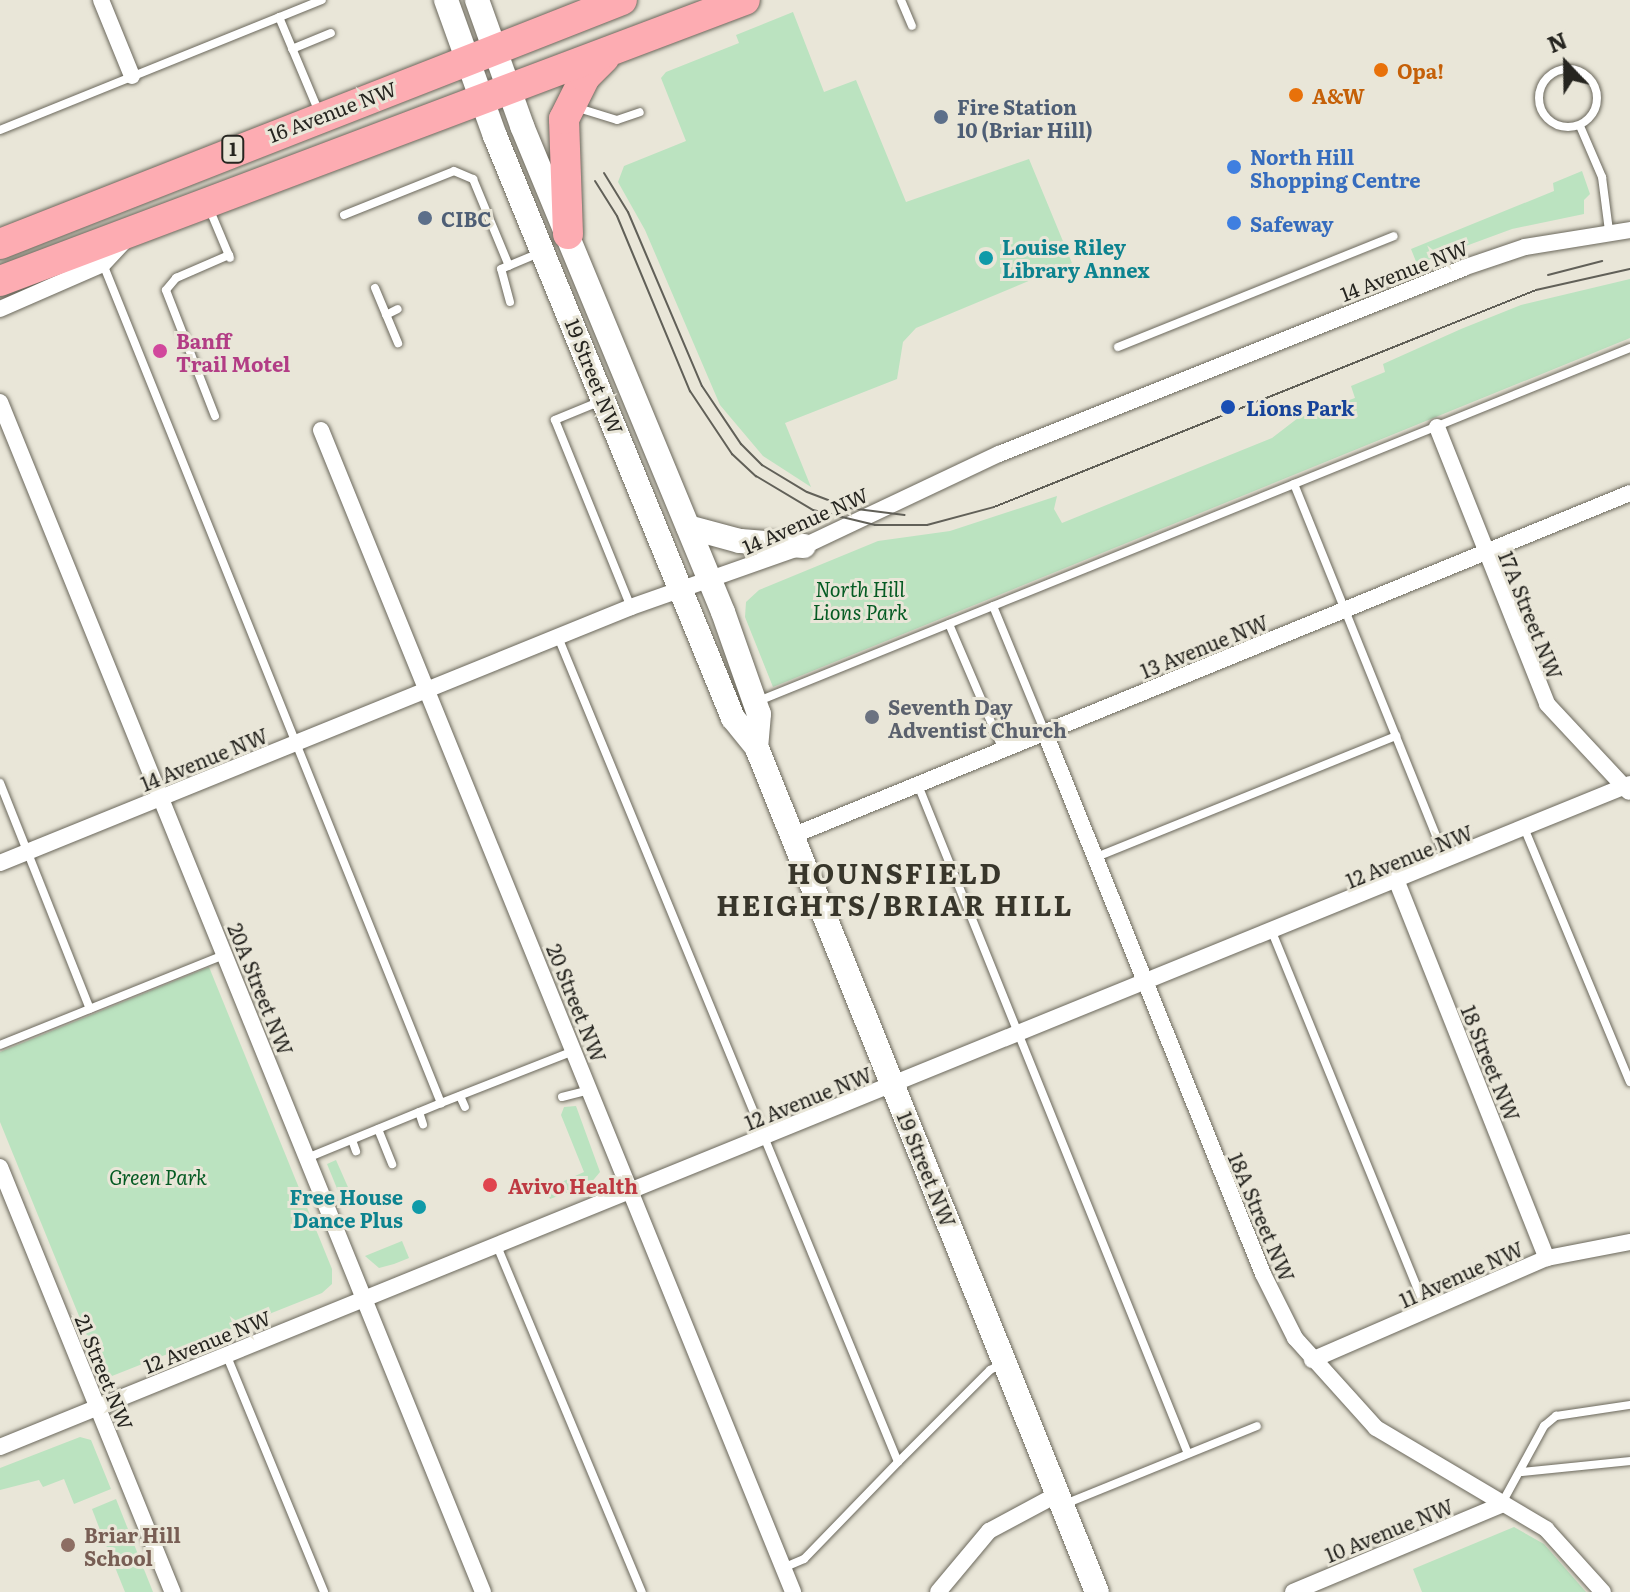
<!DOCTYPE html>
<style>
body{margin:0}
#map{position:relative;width:1630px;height:1592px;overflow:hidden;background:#e9e6d8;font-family:Literata,serif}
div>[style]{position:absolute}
.green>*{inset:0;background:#bbe3c0}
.roads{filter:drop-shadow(0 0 2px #6b685c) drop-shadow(0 0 2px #6b685c)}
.lane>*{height:8px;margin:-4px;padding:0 4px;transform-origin:4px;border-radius:4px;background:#fff}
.lane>.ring{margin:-4px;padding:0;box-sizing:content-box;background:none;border:8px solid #fff;border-radius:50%}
.street>*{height:16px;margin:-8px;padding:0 8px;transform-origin:8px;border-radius:8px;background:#fff}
.secondary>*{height:24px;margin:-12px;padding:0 12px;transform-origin:12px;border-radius:12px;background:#fff}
.highway>*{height:30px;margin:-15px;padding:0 15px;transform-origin:15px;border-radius:15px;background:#fdacb2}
.tram>*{height:2px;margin:-1px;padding:0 1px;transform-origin:1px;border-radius:1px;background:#616058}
.dots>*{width:22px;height:22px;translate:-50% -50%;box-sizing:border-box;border:4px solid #e9e6d8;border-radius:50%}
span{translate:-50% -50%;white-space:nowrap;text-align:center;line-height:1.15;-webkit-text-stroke:6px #e9e6d8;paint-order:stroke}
.shield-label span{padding:2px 6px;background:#e9e6d8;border:2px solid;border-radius:6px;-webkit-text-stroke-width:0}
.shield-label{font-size:18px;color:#262520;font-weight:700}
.food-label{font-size:20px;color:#c56008;font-weight:700}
.left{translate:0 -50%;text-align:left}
.service-label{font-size:20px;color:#4e5e75;font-weight:700}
.street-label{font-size:20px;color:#262520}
.shop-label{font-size:20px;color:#366cbe;font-weight:700}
.culture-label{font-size:20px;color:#0d838f;font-weight:700}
.right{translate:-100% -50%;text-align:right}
.hotel-label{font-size:20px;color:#b23c85;font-weight:700}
.transit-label{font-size:20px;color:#164399;font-weight:700}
.park-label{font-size:20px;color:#055b23;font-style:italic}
.worship-label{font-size:20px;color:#5b616d;font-weight:700}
.health-label{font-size:20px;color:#be3a42;font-weight:700}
.education-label{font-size:20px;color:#785e54;font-weight:700}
.district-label{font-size:28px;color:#38362b;font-weight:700;letter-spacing:2px}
.north{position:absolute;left:1526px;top:24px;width:80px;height:80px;-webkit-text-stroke:6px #e9e6d8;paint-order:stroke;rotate:338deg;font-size:22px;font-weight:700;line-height:32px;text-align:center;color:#262520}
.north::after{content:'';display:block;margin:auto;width:28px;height:36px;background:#262520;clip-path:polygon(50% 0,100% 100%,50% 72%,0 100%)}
</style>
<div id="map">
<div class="green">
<i style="clip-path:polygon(793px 12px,824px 92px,856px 80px,906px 202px,1029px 159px,1072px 263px,916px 328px,903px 342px,897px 379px,785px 423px,811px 487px,763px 456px,720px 405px,645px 230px,618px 182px,624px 166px,686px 141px,661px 78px,666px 72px,739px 43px,736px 35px)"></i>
<i style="clip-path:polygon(1582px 171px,1590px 194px,1584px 200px,1584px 214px,1512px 229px,1417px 264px,1411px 249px,1554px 191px,1553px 183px)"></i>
<i style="clip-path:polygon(1630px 279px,1630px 338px,773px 687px,745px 617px,746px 602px,759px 590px,878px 541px,950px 531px,1057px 496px,1054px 509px,1062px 523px,1272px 438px,1298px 418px,1355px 398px,1351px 386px,1385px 372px,1383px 364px,1461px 329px,1521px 305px)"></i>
<i style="clip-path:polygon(209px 967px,332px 1269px,332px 1284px,322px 1293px,112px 1376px,101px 1370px,0 1122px,0 1052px)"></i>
<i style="clip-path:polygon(576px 1106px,600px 1172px,590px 1184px,550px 1199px,546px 1189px,584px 1172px,561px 1115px,564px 1107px)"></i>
<i style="clip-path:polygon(336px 1160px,351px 1194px,352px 1205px,345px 1208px,327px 1164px)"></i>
<i style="clip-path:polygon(402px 1241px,409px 1258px,394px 1264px,379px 1268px,365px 1256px)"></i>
<i style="clip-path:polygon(80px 1437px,91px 1440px,111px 1489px,74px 1504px,64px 1479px,43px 1487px,39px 1480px,0 1490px,0 1468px)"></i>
<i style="clip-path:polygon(116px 1499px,153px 1592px,125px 1592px,100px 1530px,92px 1509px)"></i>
<i style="clip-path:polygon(1514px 1527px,1544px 1544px,1586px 1592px,1422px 1592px,1413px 1569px)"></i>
</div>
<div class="roads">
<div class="lane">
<i style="left:901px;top:0;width:28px;rotate:67deg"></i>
<i style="left:279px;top:17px;width:103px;rotate:67.2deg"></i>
<i style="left:292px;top:49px;width:42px;rotate:-22.3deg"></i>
<i class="ring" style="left:1539px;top:69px;width:50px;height:50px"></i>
<i style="left:575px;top:107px;width:44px;rotate:17.2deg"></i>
<i style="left:617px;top:120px;width:24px;rotate:-19deg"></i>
<i style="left:1580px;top:126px;width:56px;rotate:66.7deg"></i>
<i style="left:1602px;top:177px;width:54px;rotate:82.6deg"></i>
<i style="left:0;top:130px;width:347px;rotate:-22deg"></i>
<i style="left:209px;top:208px;width:54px;rotate:67.2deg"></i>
<i style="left:344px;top:215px;width:118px;rotate:-21.8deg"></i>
<i style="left:454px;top:171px;width:21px;rotate:23deg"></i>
<i style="left:473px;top:179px;width:94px;rotate:67.5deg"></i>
<i style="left:103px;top:264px;width:905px;rotate:68.06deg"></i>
<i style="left:441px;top:1103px;width:143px;rotate:-21.4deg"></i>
<i style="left:375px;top:288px;width:60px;rotate:67.3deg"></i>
<i style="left:510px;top:302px;width:34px;rotate:-105deg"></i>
<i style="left:501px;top:269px;width:41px;rotate:-22.8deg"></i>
<i style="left:386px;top:315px;width:13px;rotate:-27deg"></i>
<i style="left:1118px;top:347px;width:297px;rotate:-21.9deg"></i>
<i style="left:601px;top:401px;width:50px;rotate:157.6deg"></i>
<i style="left:555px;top:420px;width:202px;rotate:67.9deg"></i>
<i style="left:215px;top:416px;width:135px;rotate:-111.3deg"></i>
<i style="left:166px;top:290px;width:16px;rotate:-50deg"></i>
<i style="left:176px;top:278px;width:58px;rotate:-23.5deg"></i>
<i style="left:1294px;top:484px;width:408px;rotate:68deg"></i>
<i style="left:993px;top:606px;width:136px;rotate:67.6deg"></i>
<i style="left:949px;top:624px;width:137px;rotate:66.8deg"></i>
<i style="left:558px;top:637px;width:892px;rotate:67.6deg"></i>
<i style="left:898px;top:1462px;width:135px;rotate:134.1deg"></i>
<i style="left:804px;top:1559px;width:21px;rotate:157deg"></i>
<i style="left:756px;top:702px;width:943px;rotate:-22.05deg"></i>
<i style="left:0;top:783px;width:243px;rotate:68.3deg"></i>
<i style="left:918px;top:785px;width:721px;rotate:68.02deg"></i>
<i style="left:1525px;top:830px;width:273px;rotate:67.4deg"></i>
<i style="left:1094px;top:858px;width:326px;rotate:-22deg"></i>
<i style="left:1272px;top:932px;width:409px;rotate:67.8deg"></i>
<i style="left:0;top:1045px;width:244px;rotate:-21.9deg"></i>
<i style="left:460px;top:1096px;width:12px;rotate:66deg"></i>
<i style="left:562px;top:1097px;width:29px;rotate:-14deg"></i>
<i style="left:419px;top:1112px;width:13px;rotate:72deg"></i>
<i style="left:378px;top:1129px;width:38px;rotate:68deg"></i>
<i style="left:352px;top:1140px;width:12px;rotate:70deg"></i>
<i style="left:307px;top:1158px;width:145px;rotate:-22.3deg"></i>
<i style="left:497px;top:1246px;width:375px;rotate:67.3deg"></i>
<i style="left:226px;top:1354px;width:257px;rotate:67.6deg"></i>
<i style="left:898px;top:1462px;width:130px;rotate:-45deg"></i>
<i style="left:990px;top:1370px;width:13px;rotate:-27deg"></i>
<i style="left:1522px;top:1472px;width:109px;rotate:-5.8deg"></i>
<i style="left:1502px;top:1503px;width:88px;rotate:-61.4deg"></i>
<i style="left:1544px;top:1426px;width:16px;rotate:-40deg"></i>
<i style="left:1556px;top:1416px;width:75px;rotate:-8.5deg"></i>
<i style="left:1065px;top:1504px;width:207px;rotate:-22.1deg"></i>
</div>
<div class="street">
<i style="left:101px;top:0;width:82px;rotate:67.8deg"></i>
<i style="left:0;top:309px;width:112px;rotate:-23.6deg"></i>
<i style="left:103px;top:264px;width:37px;rotate:-47deg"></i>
<i style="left:0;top:402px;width:1284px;rotate:67.91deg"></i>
<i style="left:1437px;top:427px;width:298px;rotate:68.3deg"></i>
<i style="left:1547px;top:704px;width:120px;rotate:47deg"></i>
<i style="left:321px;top:430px;width:1254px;rotate:67.89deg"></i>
<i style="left:1045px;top:733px;width:583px;rotate:68.05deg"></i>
<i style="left:1263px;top:1274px;width:72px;rotate:63.4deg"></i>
<i style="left:1295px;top:1338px;width:121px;rotate:48deg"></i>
<i style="left:1376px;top:1428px;width:198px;rotate:30.7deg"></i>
<i style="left:1546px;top:1529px;width:85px;rotate:47.9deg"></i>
<i style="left:792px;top:836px;width:905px;rotate:-22.26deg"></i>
<i style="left:0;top:863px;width:681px;rotate:-22.08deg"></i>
<i style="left:631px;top:607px;width:183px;rotate:-19.4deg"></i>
<i style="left:804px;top:546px;width:216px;rotate:-25.3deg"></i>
<i style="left:999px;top:454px;width:500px;rotate:-21.8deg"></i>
<i style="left:1463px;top:268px;width:65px;rotate:-18.7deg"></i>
<i style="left:1525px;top:247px;width:106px;rotate:-9.2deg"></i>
<i style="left:1397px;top:882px;width:405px;rotate:68.3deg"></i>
<i style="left:0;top:1167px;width:459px;rotate:67.9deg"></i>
<i style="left:1312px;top:1360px;width:256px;rotate:-23.5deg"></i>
<i style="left:1547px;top:1258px;width:85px;rotate:-10.9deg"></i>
<i style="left:0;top:1447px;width:1760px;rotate:-22.13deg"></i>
<i style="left:938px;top:1592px;width:80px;rotate:-50.1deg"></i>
<i style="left:989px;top:1531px;width:78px;rotate:-28.2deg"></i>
<i style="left:1293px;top:1592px;width:225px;rotate:-22.7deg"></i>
</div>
<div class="secondary">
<i style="left:446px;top:0;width:145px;rotate:70.2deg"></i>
<i style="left:495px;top:136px;width:629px;rotate:67.76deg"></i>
<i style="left:733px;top:718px;width:36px;rotate:51deg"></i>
<i style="left:756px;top:746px;width:912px;rotate:68.05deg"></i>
<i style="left:477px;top:0;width:134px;rotate:70.3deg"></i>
<i style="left:522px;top:126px;width:526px;rotate:67.53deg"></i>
<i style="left:723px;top:612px;width:108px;rotate:70.6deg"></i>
<i style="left:759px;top:714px;width:32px;rotate:95deg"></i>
<i style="left:688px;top:527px;width:54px;rotate:15.1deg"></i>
<i style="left:740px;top:541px;width:64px;rotate:4.5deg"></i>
</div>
<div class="highway">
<i style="left:568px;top:234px;width:115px;rotate:-92deg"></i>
<i style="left:564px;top:119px;width:47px;rotate:-63.4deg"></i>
<i style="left:585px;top:77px;width:27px;rotate:-45deg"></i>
<i style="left:0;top:244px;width:668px;rotate:-21.42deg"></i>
<i style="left:0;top:281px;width:796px;rotate:-20.67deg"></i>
</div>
</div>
<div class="tram">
<i style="left:604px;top:173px;width:46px;rotate:58.4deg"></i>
<i style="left:628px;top:212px;width:189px;rotate:67deg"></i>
<i style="left:702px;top:386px;width:70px;rotate:56.1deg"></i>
<i style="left:741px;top:444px;width:30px;rotate:45deg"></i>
<i style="left:762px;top:465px;width:52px;rotate:31deg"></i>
<i style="left:807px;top:492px;width:45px;rotate:20.9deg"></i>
<i style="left:849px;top:508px;width:56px;rotate:7.1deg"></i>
<i style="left:595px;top:181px;width:41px;rotate:57.8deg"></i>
<i style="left:617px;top:216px;width:190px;rotate:67.4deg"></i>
<i style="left:690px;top:391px;width:76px;rotate:56.3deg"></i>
<i style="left:732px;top:454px;width:33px;rotate:43deg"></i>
<i style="left:756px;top:476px;width:66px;rotate:30.8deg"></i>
<i style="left:813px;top:510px;width:64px;rotate:13.6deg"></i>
<i style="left:875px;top:525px;width:52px"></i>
<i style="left:927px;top:525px;width:69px;rotate:-15deg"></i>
<i style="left:994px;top:507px;width:584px;rotate:-21.82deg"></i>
<i style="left:1536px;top:290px;width:96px;rotate:-12.6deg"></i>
<i style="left:1548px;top:275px;width:56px;rotate:-14.5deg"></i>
</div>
<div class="dots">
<i style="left:1381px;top:70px;background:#e8710a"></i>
<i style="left:1296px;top:95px;background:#e8710a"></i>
<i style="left:941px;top:117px;background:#5c6f8a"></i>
<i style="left:1234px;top:167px;background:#3f7fe0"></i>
<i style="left:425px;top:218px;background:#5c6f8a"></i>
<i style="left:1234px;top:223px;background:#3f7fe0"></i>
<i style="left:986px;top:258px;background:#0f9aa8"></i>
<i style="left:160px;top:351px;background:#d1479c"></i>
<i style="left:1228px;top:407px;background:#1a4fb4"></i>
<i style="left:872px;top:717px;background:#6b7280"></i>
<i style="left:490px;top:1185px;background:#e0444e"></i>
<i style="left:419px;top:1207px;background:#0f9aa8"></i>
<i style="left:68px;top:1545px;background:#8d6e63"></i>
</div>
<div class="shield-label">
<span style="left:233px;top:149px">1</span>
</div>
<div class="food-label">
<span class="left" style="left:1397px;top:70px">Opa!</span>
<span class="left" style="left:1312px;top:95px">A&amp;W</span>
</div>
<div class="service-label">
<span class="left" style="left:957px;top:118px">Fire Station<br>10 (Briar Hill)</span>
<span class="left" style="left:441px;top:218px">CIBC</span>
</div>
<div class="street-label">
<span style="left:332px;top:111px;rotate:-21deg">16 Avenue NW</span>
<span style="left:1404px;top:270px;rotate:-21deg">14 Avenue NW</span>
<span style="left:595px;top:376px;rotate:68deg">19 Street NW</span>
<span style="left:805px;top:520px;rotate:-24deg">14 Avenue NW</span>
<span style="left:1531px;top:615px;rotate:68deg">17A Street NW</span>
<span style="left:1204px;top:646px;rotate:-22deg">13 Avenue NW</span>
<span style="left:204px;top:759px;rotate:-22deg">14 Avenue NW</span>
<span style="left:1409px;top:856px;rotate:-22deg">12 Avenue NW</span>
<span style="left:261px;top:989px;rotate:68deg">20A Street NW</span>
<span style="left:577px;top:1003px;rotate:68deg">20 Street NW</span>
<span style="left:1491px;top:1063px;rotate:68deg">18 Street NW</span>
<span style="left:808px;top:1098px;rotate:-22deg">12 Avenue NW</span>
<span style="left:927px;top:1169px;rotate:68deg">19 Street NW</span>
<span style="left:1262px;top:1217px;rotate:67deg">18A Street NW</span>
<span style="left:1461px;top:1274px;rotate:-24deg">11 Avenue NW</span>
<span style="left:207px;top:1341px;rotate:-22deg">12 Avenue NW</span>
<span style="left:105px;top:1372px;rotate:68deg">21 Street NW</span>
<span style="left:1389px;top:1530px;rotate:-22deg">10 Avenue NW</span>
</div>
<div class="shop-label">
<span class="left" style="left:1250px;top:168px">North Hill<br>Shopping Centre</span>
<span class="left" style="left:1250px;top:223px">Safeway</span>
</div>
<div class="culture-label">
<span class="left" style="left:1002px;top:258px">Louise Riley<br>Library Annex</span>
<span class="right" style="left:403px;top:1208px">Free House<br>Dance Plus</span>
</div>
<div class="hotel-label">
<span class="left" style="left:176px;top:352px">Banff<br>Trail Motel</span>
</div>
<div class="transit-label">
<span class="left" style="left:1246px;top:407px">Lions Park</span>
</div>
<div class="park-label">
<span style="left:860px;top:600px">North Hill<br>Lions Park</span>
<span style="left:158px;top:1176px">Green Park</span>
</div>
<div class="worship-label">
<span class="left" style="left:888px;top:718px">Seventh Day<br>Adventist Church</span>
</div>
<div class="health-label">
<span class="left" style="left:508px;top:1185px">Avivo Health</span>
</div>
<div class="education-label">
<span class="left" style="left:84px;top:1546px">Briar Hill<br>School</span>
</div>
<div class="district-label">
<span style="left:895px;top:888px">HOUNSFIELD<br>HEIGHTS/BRIAR HILL</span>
</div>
<div class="north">N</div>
</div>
